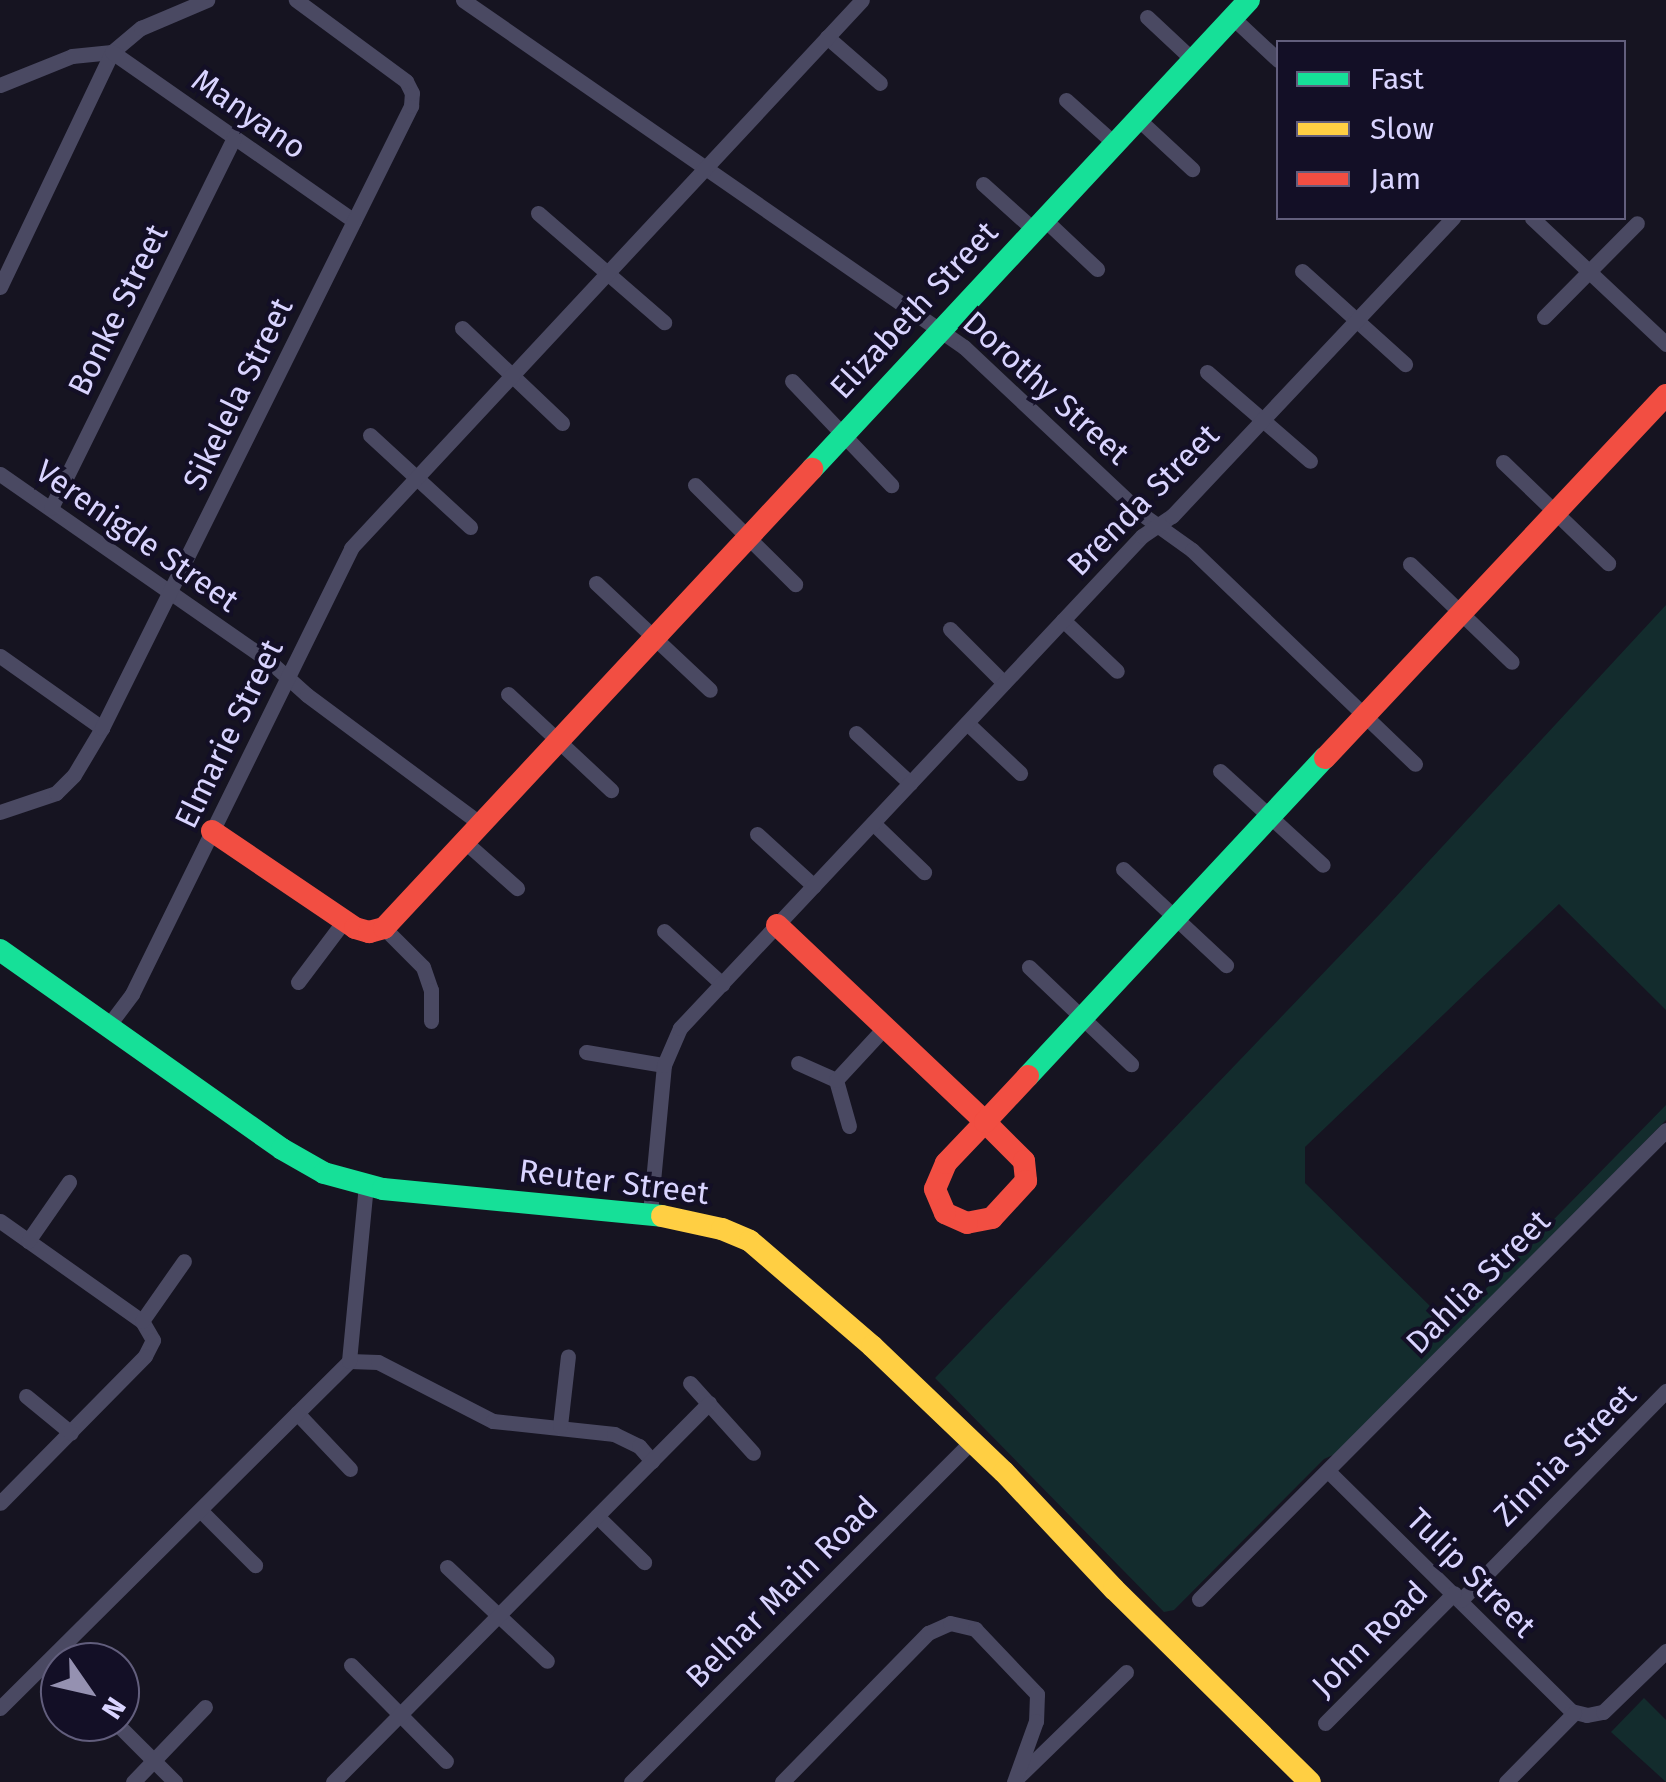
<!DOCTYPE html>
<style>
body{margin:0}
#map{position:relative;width:1666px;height:1782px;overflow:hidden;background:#161421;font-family:"Fira Sans",sans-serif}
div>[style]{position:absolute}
.green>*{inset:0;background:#132c2d}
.street>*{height:15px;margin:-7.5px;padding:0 7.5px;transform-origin:7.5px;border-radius:7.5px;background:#4a4962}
.fast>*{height:22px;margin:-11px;padding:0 11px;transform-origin:11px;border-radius:11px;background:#16e098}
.slow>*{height:22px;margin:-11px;padding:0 11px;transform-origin:11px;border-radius:11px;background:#ffcf43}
.jam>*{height:22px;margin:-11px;padding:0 11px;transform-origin:11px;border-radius:11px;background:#f24e42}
span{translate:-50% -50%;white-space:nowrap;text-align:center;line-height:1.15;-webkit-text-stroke:8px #130f26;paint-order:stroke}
.street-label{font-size:32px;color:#d9d4ff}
.legend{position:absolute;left:1276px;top:40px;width:350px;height:180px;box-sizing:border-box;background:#130f26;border:2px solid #625e7d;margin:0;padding:12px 18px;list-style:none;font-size:30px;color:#d9d4ff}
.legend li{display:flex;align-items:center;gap:20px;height:50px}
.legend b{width:50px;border:2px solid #625e7d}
.north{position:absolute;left:40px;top:1642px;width:100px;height:100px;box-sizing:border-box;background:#130f26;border:2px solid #625e7d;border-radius:50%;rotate:124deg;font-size:28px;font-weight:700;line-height:40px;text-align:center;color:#d9d4ff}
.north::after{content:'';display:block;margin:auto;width:35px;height:45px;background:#9591b1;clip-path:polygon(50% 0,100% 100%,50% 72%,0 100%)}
</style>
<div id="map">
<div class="green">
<i style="clip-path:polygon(1666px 605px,1666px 1010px,1559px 904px,1305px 1147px,1305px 1183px,1431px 1307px,1467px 1308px,1666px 1105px,1666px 1120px,1342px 1451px,1324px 1459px,1174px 1610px,1164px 1612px,935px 1378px,1379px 915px)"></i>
<i style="clip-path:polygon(1644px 1698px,1666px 1720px,1666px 1782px,1611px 1732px)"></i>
</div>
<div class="street">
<i style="left:463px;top:0;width:609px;rotate:34.71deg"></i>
<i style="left:964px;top:347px;width:245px;rotate:43.2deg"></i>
<i style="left:1143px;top:515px;width:60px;rotate:35.5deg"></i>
<i style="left:1192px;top:550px;width:309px;rotate:43.8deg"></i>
<i style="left:1147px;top:17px;width:63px;rotate:43.1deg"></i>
<i style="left:1233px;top:18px;width:62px;rotate:43deg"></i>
<i style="left:827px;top:37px;width:70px;rotate:41deg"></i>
<i style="left:0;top:85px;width:78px;rotate:-21.9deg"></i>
<i style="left:72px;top:56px;width:40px;rotate:-5.7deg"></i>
<i style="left:112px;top:52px;width:38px;rotate:-40deg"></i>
<i style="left:141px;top:28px;width:72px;rotate:-23deg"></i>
<i style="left:1066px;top:100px;width:66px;rotate:41.9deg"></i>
<i style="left:1138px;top:119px;width:74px;rotate:42.8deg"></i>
<i style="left:983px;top:184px;width:69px;rotate:42deg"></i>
<i style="left:538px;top:213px;width:167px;rotate:40.9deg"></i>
<i style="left:1532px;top:218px;width:184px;rotate:43.2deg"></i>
<i style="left:1044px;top:219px;width:73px;rotate:43.3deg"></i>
<i style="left:1302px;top:271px;width:139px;rotate:42.1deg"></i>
<i style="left:0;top:287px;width:260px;rotate:-64.5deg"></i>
<i style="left:112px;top:52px;width:295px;rotate:34.9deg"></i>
<i style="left:1544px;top:317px;width:132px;rotate:-45.3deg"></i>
<i style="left:462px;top:328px;width:138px;rotate:43.5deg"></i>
<i style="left:1207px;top:372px;width:136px;rotate:40.8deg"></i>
<i style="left:792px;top:381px;width:144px;rotate:46.4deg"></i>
<i style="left:370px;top:435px;width:136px;rotate:42.6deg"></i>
<i style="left:1503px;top:462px;width:146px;rotate:43.9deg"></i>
<i style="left:0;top:474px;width:326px;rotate:34.8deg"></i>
<i style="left:268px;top:660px;width:52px;rotate:41.9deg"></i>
<i style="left:307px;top:695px;width:217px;rotate:36.6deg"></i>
<i style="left:695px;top:485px;width:141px;rotate:44.7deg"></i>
<i style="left:51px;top:508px;width:414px;rotate:-63.7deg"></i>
<i style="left:1410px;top:564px;width:141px;rotate:43.9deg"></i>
<i style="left:596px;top:583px;width:156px;rotate:43.2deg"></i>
<i style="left:1063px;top:620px;width:74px;rotate:43.4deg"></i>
<i style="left:950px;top:629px;width:76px;rotate:45deg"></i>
<i style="left:0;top:656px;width:125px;rotate:35.2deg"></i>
<i style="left:508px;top:694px;width:141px;rotate:43deg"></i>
<i style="left:967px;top:723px;width:73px;rotate:43.3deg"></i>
<i style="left:856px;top:733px;width:74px;rotate:42.8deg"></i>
<i style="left:1220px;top:771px;width:139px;rotate:42.4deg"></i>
<i style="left:0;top:812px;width:59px;rotate:-18.7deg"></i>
<i style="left:56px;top:793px;width:25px;rotate:-45deg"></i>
<i style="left:74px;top:775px;width:55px;rotate:-59.2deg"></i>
<i style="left:102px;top:728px;width:695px;rotate:-63.58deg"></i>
<i style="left:411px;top:106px;width:13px;rotate:-86deg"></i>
<i style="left:412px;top:93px;width:13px;rotate:-117deg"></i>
<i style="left:406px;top:81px;width:137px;rotate:-143.6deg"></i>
<i style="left:873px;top:823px;width:71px;rotate:43.9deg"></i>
<i style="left:757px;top:834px;width:77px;rotate:42.4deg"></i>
<i style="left:464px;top:841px;width:71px;rotate:41.6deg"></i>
<i style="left:1123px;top:869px;width:141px;rotate:43deg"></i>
<i style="left:384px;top:928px;width:55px;rotate:45deg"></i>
<i style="left:423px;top:967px;width:24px;rotate:71deg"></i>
<i style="left:431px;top:990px;width:31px;rotate:90deg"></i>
<i style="left:664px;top:931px;width:79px;rotate:42.4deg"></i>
<i style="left:1029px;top:967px;width:141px;rotate:43.6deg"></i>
<i style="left:298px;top:982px;width:76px;rotate:-53deg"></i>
<i style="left:108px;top:1026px;width:40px;rotate:-53deg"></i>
<i style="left:132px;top:994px;width:497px;rotate:-63.8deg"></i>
<i style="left:351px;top:548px;width:749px;rotate:-47deg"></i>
<i style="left:586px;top:1052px;width:79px;rotate:9.5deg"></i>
<i style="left:798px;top:1063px;width:42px;rotate:24.1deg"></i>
<i style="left:849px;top:1126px;width:48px;rotate:-105.8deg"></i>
<i style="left:836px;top:1080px;width:72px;rotate:-47.2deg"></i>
<i style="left:650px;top:1213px;width:149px;rotate:-84.6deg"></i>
<i style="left:664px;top:1065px;width:40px;rotate:-66.6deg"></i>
<i style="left:680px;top:1028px;width:675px;rotate:-46.8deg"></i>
<i style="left:1142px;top:536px;width:36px;rotate:-34deg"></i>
<i style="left:1172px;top:516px;width:410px;rotate:-46.7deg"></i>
<i style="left:0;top:1221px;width:174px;rotate:35.2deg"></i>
<i style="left:142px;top:1321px;width:22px;rotate:60deg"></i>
<i style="left:153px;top:1340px;width:18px;rotate:117deg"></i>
<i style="left:145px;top:1356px;width:206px;rotate:134.6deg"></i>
<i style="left:28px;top:1241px;width:72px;rotate:-55.2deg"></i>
<i style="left:142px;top:1321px;width:73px;rotate:-55deg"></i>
<i style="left:349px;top:1361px;width:29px;rotate:2deg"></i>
<i style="left:378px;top:1362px;width:129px;rotate:27.2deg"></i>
<i style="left:493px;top:1421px;width:122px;rotate:6.1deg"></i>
<i style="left:614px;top:1434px;width:28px;rotate:26deg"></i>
<i style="left:639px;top:1446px;width:20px;rotate:49deg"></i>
<i style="left:690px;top:1383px;width:94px;rotate:48deg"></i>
<i style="left:26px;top:1396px;width:58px;rotate:39.4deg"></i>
<i style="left:297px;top:1413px;width:77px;rotate:46.6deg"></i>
<i style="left:560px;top:1426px;width:70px;rotate:-83.5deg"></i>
<i style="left:1329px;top:1472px;width:340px;rotate:44.6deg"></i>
<i style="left:1571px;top:1711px;width:16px;rotate:14deg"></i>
<i style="left:1587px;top:1715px;width:16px;rotate:-11deg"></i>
<i style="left:1603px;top:1712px;width:88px;rotate:-44.1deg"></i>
<i style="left:200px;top:1510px;width:78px;rotate:45deg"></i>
<i style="left:597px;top:1516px;width:66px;rotate:44.4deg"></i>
<i style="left:447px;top:1567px;width:137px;rotate:43.2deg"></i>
<i style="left:1199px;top:1599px;width:662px;rotate:-45.12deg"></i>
<i style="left:1461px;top:1600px;width:293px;rotate:-45.6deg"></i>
<i style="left:351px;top:1665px;width:135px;rotate:45.3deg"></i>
<i style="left:0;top:1708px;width:492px;rotate:-44.8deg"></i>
<i style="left:349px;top:1361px;width:176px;rotate:-84.5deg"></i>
<i style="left:115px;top:1722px;width:85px;rotate:45deg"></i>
<i style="left:1325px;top:1723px;width:183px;rotate:-45.2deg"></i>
<i style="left:1017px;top:1778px;width:152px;rotate:-44.2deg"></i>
<i style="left:133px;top:1782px;width:104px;rotate:-46.2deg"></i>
<i style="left:333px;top:1782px;width:534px;rotate:-45.23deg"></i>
<i style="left:631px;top:1782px;width:482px;rotate:-45deg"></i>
<i style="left:782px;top:1782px;width:209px;rotate:-45.6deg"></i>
<i style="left:928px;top:1633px;width:24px;rotate:-24deg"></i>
<i style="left:950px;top:1623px;width:26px;rotate:13deg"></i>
<i style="left:975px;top:1629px;width:90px;rotate:46.4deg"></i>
<i style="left:1037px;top:1694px;width:27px;rotate:92deg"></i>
<i style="left:1036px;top:1721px;width:65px;rotate:109.8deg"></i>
<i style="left:1506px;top:1782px;width:97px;rotate:-45.4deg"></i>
</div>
<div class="fast">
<i style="left:812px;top:469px;width:641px;rotate:-47.02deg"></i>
<i style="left:0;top:950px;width:345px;rotate:35.2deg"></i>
<i style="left:282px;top:1149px;width:48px;rotate:29.7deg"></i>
<i style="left:324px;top:1173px;width:61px;rotate:15.2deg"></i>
<i style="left:383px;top:1189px;width:280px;rotate:5.5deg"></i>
<i style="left:1028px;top:1076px;width:435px;rotate:-47deg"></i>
</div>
<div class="slow">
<i style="left:662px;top:1216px;width:61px;rotate:12.2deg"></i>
<i style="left:722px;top:1229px;width:30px;rotate:23deg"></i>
<i style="left:750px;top:1241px;width:161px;rotate:40.7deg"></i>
<i style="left:872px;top:1346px;width:182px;rotate:43.7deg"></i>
<i style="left:1004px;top:1472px;width:161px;rotate:46.8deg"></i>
<i style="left:1114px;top:1589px;width:275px;rotate:44.6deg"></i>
</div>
<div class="jam">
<i style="left:1325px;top:758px;width:498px;rotate:-46.8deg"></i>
<i style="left:212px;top:831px;width:173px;rotate:34.1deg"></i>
<i style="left:355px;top:928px;width:15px;rotate:16deg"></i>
<i style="left:369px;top:932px;width:16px;rotate:-15deg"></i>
<i style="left:384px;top:928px;width:628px;rotate:-47deg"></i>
<i style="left:777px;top:925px;width:286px;rotate:43.4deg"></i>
<i style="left:985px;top:1122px;width:55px;rotate:45deg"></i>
<i style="left:1024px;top:1161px;width:20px;rotate:84deg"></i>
<i style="left:1026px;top:1181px;width:50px;rotate:132.6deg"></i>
<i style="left:992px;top:1218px;width:25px;rotate:169deg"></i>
<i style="left:967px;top:1223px;width:24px;rotate:-156deg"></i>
<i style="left:945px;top:1213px;width:26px;rotate:-113deg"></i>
<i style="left:935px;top:1189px;width:28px;rotate:-67deg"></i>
<i style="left:946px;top:1163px;width:57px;rotate:-46.4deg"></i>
<i style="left:985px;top:1122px;width:63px;rotate:-46.9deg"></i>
</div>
<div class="street-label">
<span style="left:249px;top:114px;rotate:35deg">Manyano</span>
<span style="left:118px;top:310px;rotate:-64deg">Bonke Street</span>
<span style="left:914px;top:310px;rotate:-47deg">Elizabeth Street</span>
<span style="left:1046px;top:388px;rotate:42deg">Dorothy Street</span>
<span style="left:238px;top:394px;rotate:-64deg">Sikelela Street</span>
<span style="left:1143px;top:500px;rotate:-45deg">Brenda Street</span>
<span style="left:137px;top:536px;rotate:35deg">Verenigde Street</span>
<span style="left:229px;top:734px;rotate:-64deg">Elmarie Street</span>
<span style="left:614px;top:1182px;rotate:7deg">Reuter Street</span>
<span style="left:1478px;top:1282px;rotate:-45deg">Dahlia Street</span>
<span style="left:1565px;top:1455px;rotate:-45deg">Zinnia Street</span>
<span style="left:1471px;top:1573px;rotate:45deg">Tulip Street</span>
<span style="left:782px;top:1592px;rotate:-45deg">Belhar Main Road</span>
<span style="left:1370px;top:1639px;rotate:-45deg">John Road</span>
</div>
<ul class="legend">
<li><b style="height:12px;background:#16e098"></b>Fast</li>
<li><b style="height:12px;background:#ffcf43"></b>Slow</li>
<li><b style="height:12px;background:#f24e42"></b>Jam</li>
</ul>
<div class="north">N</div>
</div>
